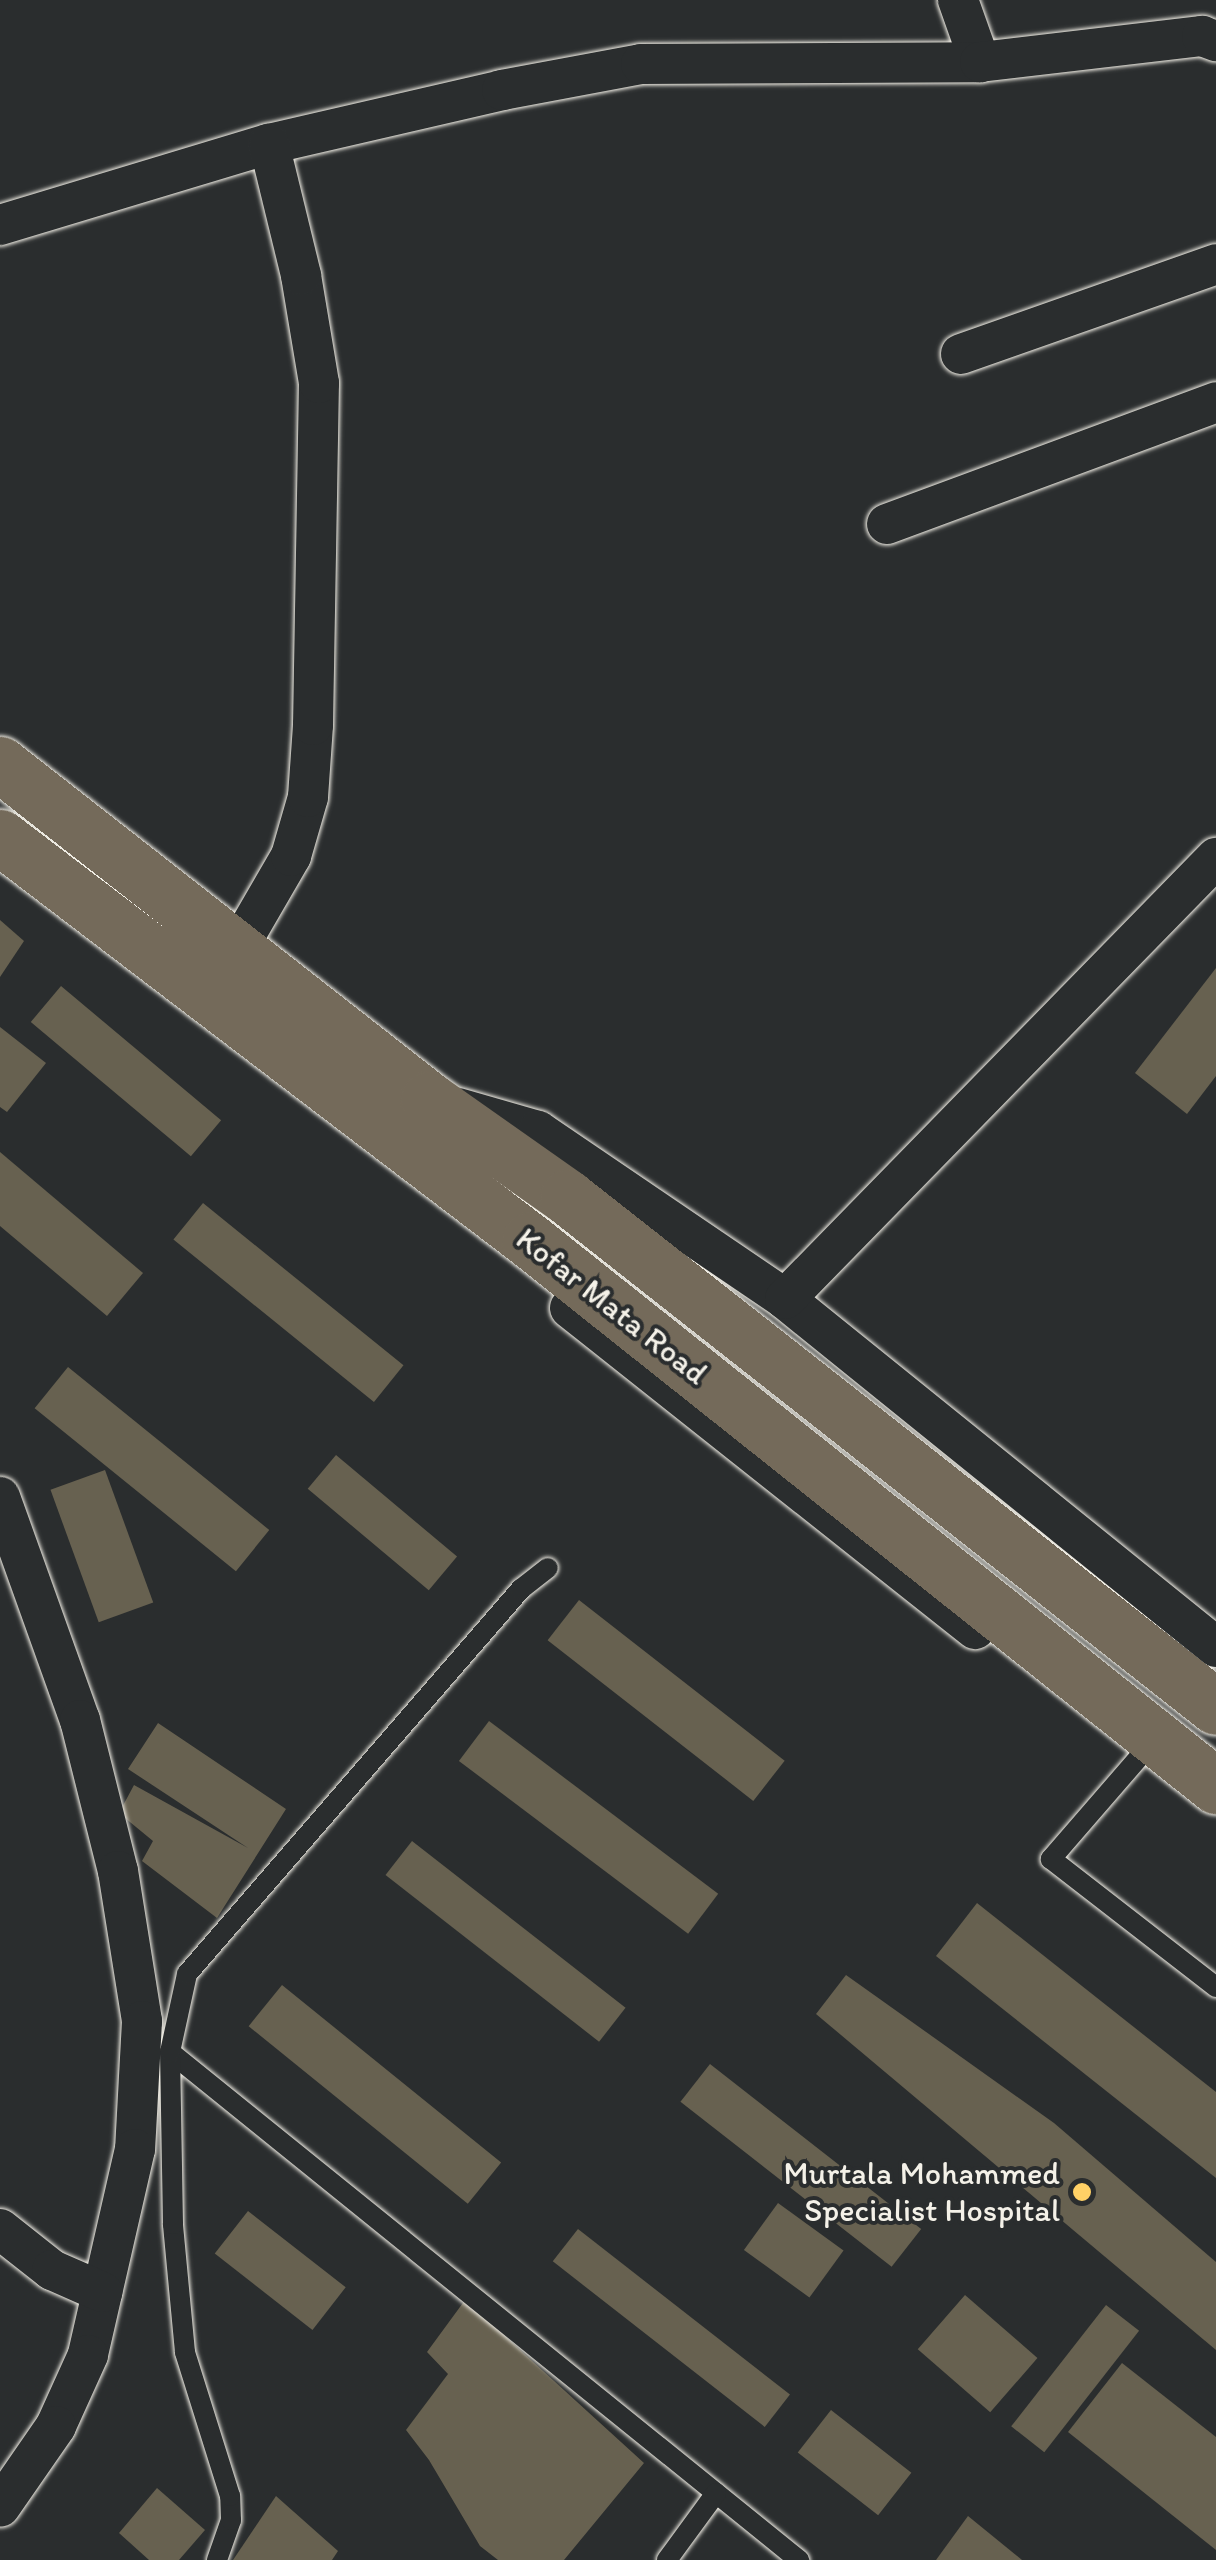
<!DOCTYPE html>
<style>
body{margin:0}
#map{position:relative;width:1216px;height:2560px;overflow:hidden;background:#2a2d2e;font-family:Itim,sans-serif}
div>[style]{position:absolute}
.building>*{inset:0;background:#676150;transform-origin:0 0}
.roads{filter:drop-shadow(0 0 2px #f4f1e8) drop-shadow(0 0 2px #f4f1e8)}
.lane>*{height:20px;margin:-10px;padding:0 10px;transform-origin:10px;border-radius:10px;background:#2a2d2e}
.street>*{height:40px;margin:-20px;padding:0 20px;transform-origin:20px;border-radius:20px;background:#2a2d2e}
.primary>*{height:55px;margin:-27.5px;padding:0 27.5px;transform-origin:27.5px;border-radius:27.5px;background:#746a5a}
.dots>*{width:28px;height:28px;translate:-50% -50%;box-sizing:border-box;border:5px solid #2a2d2e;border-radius:50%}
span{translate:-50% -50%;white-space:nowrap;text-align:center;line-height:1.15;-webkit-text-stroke:8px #2a2d2e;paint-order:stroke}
.street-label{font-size:32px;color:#f4f1e8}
.poi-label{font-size:32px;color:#f4f1e8}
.right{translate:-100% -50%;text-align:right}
</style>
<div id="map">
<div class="building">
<i style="clip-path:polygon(0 920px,24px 941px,0 977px)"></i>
<i style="clip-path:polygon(1216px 968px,1216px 1076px,1187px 1114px,1135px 1073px)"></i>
<i style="left:61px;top:986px;width:209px;height:47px;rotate:40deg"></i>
<i style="clip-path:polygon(0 1027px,46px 1063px,7px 1112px,0 1107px)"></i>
<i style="clip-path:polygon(0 1152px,143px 1273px,107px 1316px,0 1226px)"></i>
<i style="left:203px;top:1203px;width:258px;height:47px;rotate:39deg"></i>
<i style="left:68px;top:1367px;width:259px;height:53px;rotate:39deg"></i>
<i style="left:336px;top:1455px;width:158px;height:44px;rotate:40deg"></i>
<i style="left:105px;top:1470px;width:141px;height:58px;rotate:70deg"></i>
<i style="left:579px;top:1600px;width:261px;height:51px;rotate:38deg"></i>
<i style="left:489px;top:1721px;width:287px;height:50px;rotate:37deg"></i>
<i style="clip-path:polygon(158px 1723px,286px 1809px,217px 1918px,142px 1861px,153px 1841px,119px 1813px,134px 1785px,248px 1848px,128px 1769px)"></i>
<i style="left:412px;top:1841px;width:271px;height:43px;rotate:38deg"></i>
<i style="clip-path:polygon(977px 1903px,1216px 2092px,1216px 2178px,936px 1956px)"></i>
<i style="clip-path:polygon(846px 1975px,1054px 2123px,1216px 2262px,1216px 2350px,816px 2014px)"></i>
<i style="left:282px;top:1985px;width:282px;height:53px;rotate:39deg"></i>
<i style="left:710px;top:2064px;width:268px;height:48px;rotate:38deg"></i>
<i style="left:778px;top:2203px;width:81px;height:58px;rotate:36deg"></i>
<i style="left:248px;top:2211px;width:124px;height:54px;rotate:38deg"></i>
<i style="left:578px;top:2229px;width:269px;height:41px;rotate:38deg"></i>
<i style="left:965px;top:2295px;width:96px;height:72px;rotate:41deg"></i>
<i style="clip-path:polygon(468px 2296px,508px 2339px,644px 2463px,564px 2560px,498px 2560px,480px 2546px,429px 2460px,406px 2430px,448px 2374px,427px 2352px)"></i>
<i style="left:1106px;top:2305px;width:42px;height:154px;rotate:38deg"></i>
<i style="clip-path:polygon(1122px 2363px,1216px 2437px,1216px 2550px,1068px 2432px)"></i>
<i style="left:831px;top:2410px;width:102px;height:54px;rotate:38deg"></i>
<i style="clip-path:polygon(157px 2488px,205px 2530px,179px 2560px,149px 2560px,119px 2533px)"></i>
<i style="clip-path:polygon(276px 2496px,338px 2551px,332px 2560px,233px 2560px)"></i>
<i style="clip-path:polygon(968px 2516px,1022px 2560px,936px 2560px)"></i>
</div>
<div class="roads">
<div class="lane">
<i style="left:1141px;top:1755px;width:138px;rotate:130.9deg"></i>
<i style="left:1051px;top:1859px;width:209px;rotate:37.8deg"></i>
<i style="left:170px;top:2052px;width:809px;rotate:38.93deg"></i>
<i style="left:217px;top:2560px;width:42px;rotate:-70.7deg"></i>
<i style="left:231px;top:2520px;width:24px;rotate:-92deg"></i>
<i style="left:230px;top:2496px;width:151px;rotate:-107.4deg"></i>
<i style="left:185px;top:2352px;width:129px;rotate:-95.4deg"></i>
<i style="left:173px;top:2224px;width:172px;rotate:-91deg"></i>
<i style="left:170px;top:2052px;width:80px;rotate:-77.7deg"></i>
<i style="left:187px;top:1974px;width:510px;rotate:-49.06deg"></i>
<i style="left:521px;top:1589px;width:34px;rotate:-38deg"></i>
<i style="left:667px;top:2560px;width:83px;rotate:-53.8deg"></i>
</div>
<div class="street">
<i style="left:958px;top:0;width:66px;rotate:70.5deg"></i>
<i style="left:0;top:225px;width:281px;rotate:-16.8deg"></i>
<i style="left:269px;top:144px;width:239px;rotate:-13deg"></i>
<i style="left:502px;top:90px;width:141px;rotate:-10.6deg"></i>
<i style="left:641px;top:64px;width:339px;rotate:-0.3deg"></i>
<i style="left:980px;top:62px;width:224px;rotate:-6.7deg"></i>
<i style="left:1202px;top:36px;width:15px;rotate:20deg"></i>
<i style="left:961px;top:354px;width:270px;rotate:-19.4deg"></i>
<i style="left:887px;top:524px;width:351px;rotate:-20.3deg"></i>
<i style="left:236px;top:951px;width:110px;rotate:-59.9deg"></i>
<i style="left:291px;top:856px;width:61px;rotate:-73.9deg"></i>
<i style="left:308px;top:797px;width:72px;rotate:-86deg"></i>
<i style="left:313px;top:725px;width:342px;rotate:-89deg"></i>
<i style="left:319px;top:383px;width:109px;rotate:-99.5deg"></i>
<i style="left:301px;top:275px;width:135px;rotate:-103.7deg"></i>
<i style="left:458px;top:1108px;width:83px;rotate:16deg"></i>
<i style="left:538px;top:1131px;width:299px;rotate:34.2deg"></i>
<i style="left:785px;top:1299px;width:554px;rotate:38.92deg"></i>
<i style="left:785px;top:1299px;width:617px;rotate:-45.66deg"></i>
<i style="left:570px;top:1308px;width:517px;rotate:38.4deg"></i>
<i style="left:0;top:1497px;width:237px;rotate:70.3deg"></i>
<i style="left:80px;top:1720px;width:156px;rotate:75.9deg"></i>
<i style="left:118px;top:1871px;width:152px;rotate:80.9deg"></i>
<i style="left:142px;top:2021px;width:128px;rotate:93.1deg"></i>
<i style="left:135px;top:2149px;width:211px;rotate:102.9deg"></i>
<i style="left:88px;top:2355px;width:78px;rotate:114.3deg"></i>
<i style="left:56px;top:2426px;width:98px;rotate:124.7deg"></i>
<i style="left:0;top:2229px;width:66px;rotate:38.3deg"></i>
<i style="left:52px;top:2270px;width:55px;rotate:23.7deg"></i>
</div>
<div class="primary">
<i style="left:0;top:764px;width:544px;rotate:38.05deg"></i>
<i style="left:428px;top:1099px;width:170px;rotate:35.2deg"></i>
<i style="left:567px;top:1197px;width:825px;rotate:38.16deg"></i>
<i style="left:0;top:837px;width:665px;rotate:37.3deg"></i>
<i style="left:529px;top:1240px;width:878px;rotate:38.48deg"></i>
</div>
</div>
<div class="dots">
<i style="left:1082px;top:2192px;background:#ffd166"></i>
</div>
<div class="street-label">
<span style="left:612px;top:1306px;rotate:38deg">Kofar Mata Road</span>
</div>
<div class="poi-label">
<span class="right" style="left:1060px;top:2192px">Murtala Mohammed<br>Specialist Hospital</span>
</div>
</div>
